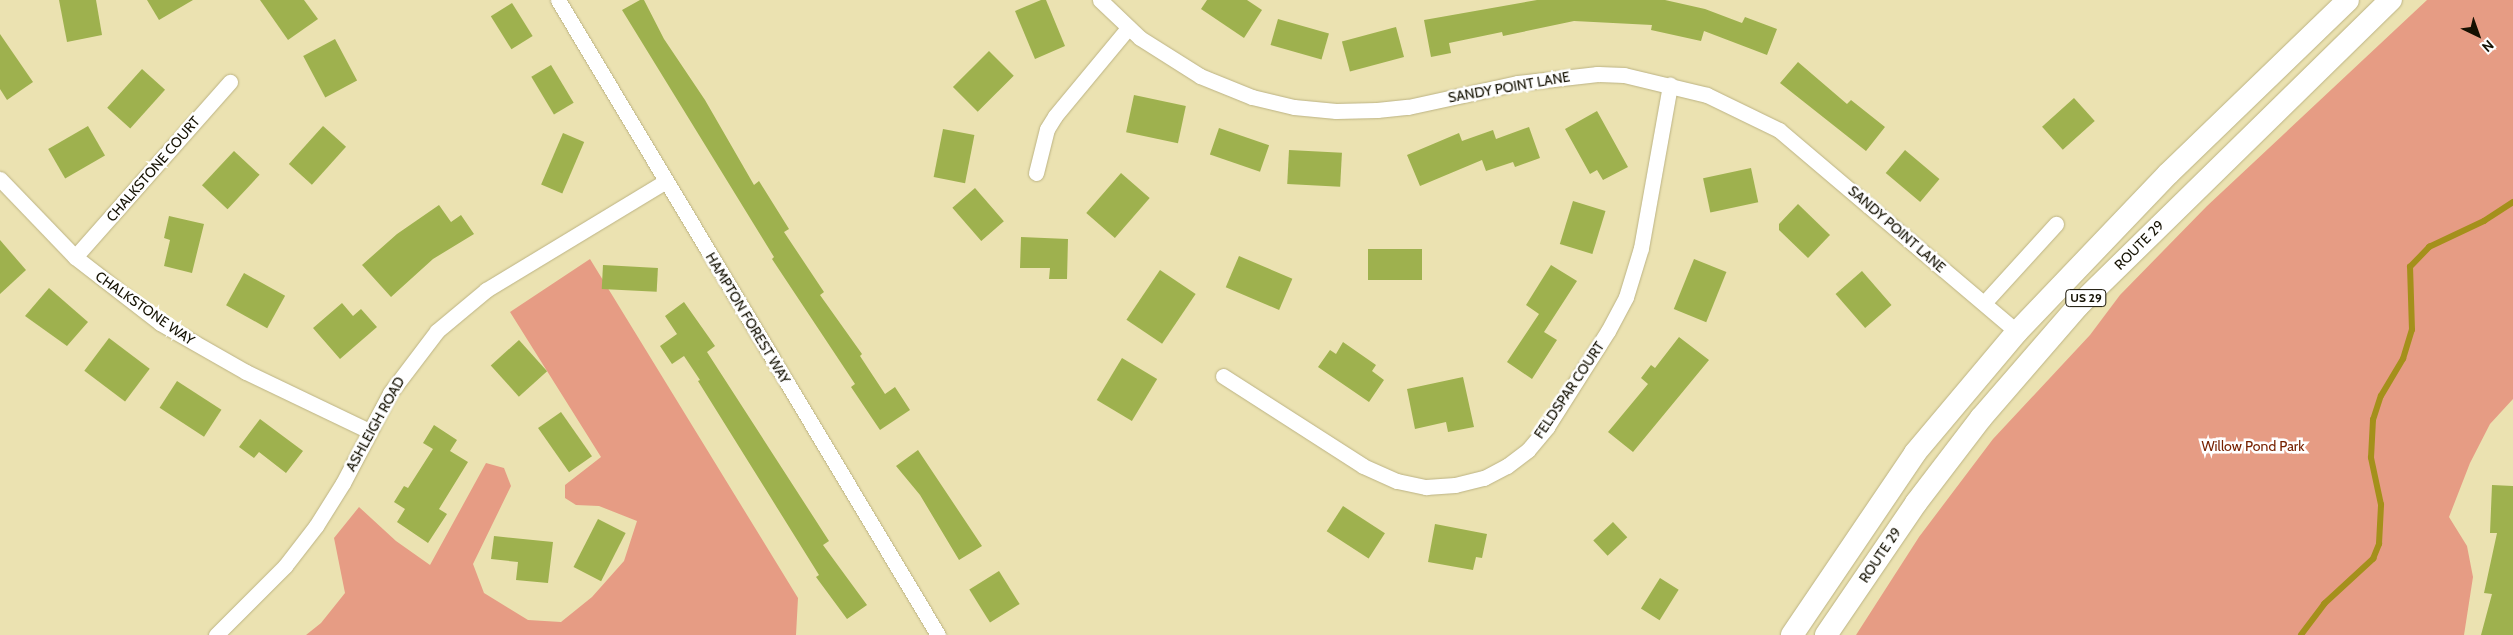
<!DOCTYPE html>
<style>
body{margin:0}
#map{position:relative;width:2513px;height:635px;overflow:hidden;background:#ebe2b1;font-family:Cabin,sans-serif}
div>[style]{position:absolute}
.green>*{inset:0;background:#e69c84}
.stream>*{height:5.5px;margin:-2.75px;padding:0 2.75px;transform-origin:2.75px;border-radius:2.75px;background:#a4901b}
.building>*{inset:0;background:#9eb14e;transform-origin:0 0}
.roads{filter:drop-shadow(0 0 1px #bcb384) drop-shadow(0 0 1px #bcb384)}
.street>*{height:15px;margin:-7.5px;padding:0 7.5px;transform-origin:7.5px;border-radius:7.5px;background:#fff}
.primary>*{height:22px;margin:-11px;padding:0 11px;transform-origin:11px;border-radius:11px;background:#fff}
span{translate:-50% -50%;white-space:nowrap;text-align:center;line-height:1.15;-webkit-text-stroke:5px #fff;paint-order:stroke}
.shield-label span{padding:1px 4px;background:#fff;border:1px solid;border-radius:4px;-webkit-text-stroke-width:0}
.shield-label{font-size:12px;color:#141102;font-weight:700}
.street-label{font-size:14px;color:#141102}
.park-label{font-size:14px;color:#772100}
.north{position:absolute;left:2453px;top:10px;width:50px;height:50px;-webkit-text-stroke:4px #fff;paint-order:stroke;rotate:138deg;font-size:14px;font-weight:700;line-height:20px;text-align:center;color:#141102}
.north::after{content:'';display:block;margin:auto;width:18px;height:22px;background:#141102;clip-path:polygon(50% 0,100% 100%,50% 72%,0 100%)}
</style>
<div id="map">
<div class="green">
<i style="clip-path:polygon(2427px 0,2513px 0,2513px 399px,2490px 424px,2470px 463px,2449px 517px,2467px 546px,2473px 577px,2464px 635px,1856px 635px,1919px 537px,1993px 439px,2090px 335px,2120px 295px,2207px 206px)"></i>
<i style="clip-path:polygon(590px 259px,798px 598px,796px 635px,306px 635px,321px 623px,345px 593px,334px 538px,359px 507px,396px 541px,430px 565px,486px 463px,504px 468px,511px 486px,473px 564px,484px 593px,528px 620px,561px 622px,592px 597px,624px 561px,637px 521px,599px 506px,576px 505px,565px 498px,565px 485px,601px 457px,510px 312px)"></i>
</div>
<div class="stream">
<i style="left:2301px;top:635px;width:39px;rotate:-53deg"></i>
<i style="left:2324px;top:604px;width:67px;rotate:-42.6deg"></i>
<i style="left:2373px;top:559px;width:16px;rotate:-68deg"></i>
<i style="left:2379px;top:544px;width:39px;rotate:-87deg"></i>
<i style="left:2381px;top:505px;width:48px;rotate:-102deg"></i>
<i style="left:2371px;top:458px;width:38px;rotate:-87deg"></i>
<i style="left:2373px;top:420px;width:25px;rotate:-72deg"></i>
<i style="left:2381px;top:396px;width:43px;rotate:-59.3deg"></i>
<i style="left:2403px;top:359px;width:30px;rotate:-73deg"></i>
<i style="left:2412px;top:330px;width:63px;rotate:-91.8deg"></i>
<i style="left:2410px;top:267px;width:28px;rotate:-46deg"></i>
<i style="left:2429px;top:247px;width:61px;rotate:-25.3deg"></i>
<i style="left:2484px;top:221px;width:35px;rotate:-33deg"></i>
</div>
<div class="building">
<i style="clip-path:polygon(59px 0,96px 0,102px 35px,67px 42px)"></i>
<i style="clip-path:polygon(147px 0,193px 0,159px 20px)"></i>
<i style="clip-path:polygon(260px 0,304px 0,318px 19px,288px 40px)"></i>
<i style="clip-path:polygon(640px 0,644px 0,664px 39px,705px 100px,754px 185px,759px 181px,789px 229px,784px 232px,824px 292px,820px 295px,862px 354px,860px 356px,885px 394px,895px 387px,910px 410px,880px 430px,851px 387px,855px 384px,772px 259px,774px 257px,622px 10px)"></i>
<i style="clip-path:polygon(1041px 0,1046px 0,1065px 46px,1035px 59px,1015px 11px)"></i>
<i style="clip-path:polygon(1207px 0,1247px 0,1262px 10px,1244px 38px,1201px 9px)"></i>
<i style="clip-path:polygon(1537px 0,1665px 0,1705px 9px,1742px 23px,1745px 17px,1777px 29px,1767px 55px,1704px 31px,1701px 41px,1651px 30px,1652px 25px,1574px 21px,1503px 36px,1502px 32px,1449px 43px,1451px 53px,1431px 57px,1424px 20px)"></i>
<i style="left:512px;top:3px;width:39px;height:25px;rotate:58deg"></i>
<i style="left:1278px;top:19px;width:53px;height:27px;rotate:16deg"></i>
<i style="left:1396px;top:27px;width:31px;height:56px;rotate:75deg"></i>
<i style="clip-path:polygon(0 34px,33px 82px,7px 100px,0 89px)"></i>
<i style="left:335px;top:39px;width:47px;height:36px;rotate:62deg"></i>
<i style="left:989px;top:51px;width:35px;height:51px;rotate:45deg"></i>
<i style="clip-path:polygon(1798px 62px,1847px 104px,1851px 100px,1885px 127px,1866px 151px,1780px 83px)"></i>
<i style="left:551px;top:65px;width:44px;height:23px;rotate:59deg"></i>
<i style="left:142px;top:69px;width:31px;height:52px;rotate:42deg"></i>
<i style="left:1134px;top:95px;width:53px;height:38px;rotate:12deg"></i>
<i style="left:2074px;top:98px;width:31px;height:43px;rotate:48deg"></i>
<i style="clip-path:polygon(1597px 111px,1628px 167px,1603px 180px,1597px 170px,1590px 174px,1565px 129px)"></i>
<i style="left:88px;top:126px;width:34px;height:46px;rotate:60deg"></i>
<i style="left:323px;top:126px;width:31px;height:51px;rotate:42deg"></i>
<i style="clip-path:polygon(1529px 127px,1540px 158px,1515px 167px,1513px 162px,1486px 171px,1482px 160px,1420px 186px,1407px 155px,1459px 133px,1462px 141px,1493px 130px,1496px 139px)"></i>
<i style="left:1219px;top:128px;width:53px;height:28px;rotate:19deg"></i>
<i style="left:943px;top:129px;width:32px;height:49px;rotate:11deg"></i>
<i style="left:563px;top:133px;width:23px;height:56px;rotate:23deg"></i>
<i style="left:1289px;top:150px;width:53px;height:34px;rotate:3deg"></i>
<i style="left:1905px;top:150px;width:45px;height:30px;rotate:40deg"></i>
<i style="left:234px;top:151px;width:35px;height:47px;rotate:43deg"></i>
<i style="left:1751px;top:168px;width:35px;height:49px;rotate:78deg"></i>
<i style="left:1121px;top:173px;width:38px;height:53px;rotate:41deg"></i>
<i style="left:975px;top:188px;width:44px;height:30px;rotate:49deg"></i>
<i style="left:1573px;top:201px;width:34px;height:45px;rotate:17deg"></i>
<i style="clip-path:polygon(1798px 204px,1830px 235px,1808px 258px,1779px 230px,1779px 224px)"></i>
<i style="clip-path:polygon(439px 205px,451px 222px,461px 215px,474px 234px,433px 259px,391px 297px,362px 265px,397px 234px)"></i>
<i style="clip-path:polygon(169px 216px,204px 224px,192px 273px,164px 266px,170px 240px,164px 238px)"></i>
<i style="clip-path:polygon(1021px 237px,1068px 239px,1067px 279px,1049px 279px,1050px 268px,1020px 268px)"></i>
<i style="clip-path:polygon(0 240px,26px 270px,0 294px)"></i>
<i style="left:1368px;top:249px;width:54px;height:31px"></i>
<i style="left:1239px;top:256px;width:58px;height:34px;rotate:23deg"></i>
<i style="left:1694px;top:259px;width:35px;height:54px;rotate:22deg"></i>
<i style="left:603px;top:265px;width:55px;height:24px;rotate:3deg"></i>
<i style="clip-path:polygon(1551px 265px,1577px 281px,1544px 332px,1557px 340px,1532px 379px,1507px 362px,1539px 314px,1526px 305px)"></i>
<i style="left:1160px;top:270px;width:43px;height:60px;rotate:34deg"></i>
<i style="left:1862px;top:271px;width:45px;height:35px;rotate:49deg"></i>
<i style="left:244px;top:273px;width:47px;height:37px;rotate:29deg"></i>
<i style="clip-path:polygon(49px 288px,88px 322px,67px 346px,25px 316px)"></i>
<i style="clip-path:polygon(684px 302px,715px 346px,707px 352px,829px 541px,823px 545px,867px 605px,847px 619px,816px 577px,819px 575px,698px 381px,700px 380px,684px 356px,672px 364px,660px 346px,677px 334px,665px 316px)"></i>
<i style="clip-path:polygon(342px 303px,353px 316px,361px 309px,377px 327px,340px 359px,313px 328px)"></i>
<i style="clip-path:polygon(1679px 337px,1709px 360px,1633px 452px,1608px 432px,1648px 384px,1641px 378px,1651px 365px,1655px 368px)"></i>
<i style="left:109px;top:338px;width:51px;height:41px;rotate:37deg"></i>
<i style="left:519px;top:340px;width:42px;height:38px;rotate:48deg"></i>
<i style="clip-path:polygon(1343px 342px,1376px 365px,1372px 371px,1384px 380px,1369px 402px,1318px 367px,1330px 350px,1336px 354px)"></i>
<i style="left:1122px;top:358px;width:41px;height:49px;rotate:31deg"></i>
<i style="clip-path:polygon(1463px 377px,1474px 427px,1448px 432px,1446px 422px,1415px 429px,1407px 389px)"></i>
<i style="left:177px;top:381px;width:53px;height:32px;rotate:33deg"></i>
<i style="left:561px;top:412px;width:54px;height:28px;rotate:55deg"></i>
<i style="clip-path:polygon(260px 419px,303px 451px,286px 473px,259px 452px,254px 458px,239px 447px)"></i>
<i style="clip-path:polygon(434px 425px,457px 440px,450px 451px,468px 462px,439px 509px,447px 514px,428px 543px,397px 522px,405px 509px,394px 502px,404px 486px,408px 488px,433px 449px,423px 443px)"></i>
<i style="clip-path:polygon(918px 450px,982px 546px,959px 560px,920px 495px,896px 466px)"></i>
<i style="clip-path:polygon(2492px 485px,2513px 486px,2513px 635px,2481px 635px,2492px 594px,2484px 593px,2497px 533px,2490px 533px)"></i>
<i style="left:1343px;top:506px;width:50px;height:30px;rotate:33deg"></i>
<i style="left:598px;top:519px;width:31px;height:54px;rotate:27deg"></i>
<i style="left:1613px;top:522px;width:21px;height:27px;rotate:47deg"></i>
<i style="clip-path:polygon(1435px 524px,1487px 534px,1482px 558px,1476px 557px,1473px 570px,1428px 562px)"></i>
<i style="clip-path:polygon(494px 536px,553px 542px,548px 583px,516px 580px,518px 562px,491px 559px)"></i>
<i style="left:999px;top:571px;width:39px;height:35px;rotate:58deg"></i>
<i style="left:1660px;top:578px;width:22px;height:36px;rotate:32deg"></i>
</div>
<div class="roads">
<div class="street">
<i style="left:558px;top:0;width:740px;rotate:59.1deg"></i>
<i style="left:1100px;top:0;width:55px;rotate:43.5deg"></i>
<i style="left:1140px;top:38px;width:71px;rotate:32.3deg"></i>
<i style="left:1200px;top:76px;width:56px;rotate:22deg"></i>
<i style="left:1252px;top:97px;width:43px;rotate:13.4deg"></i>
<i style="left:1294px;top:107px;width:42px;rotate:5.4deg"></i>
<i style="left:1336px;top:111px;width:41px;rotate:-1.4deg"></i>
<i style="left:1377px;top:110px;width:31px;rotate:-6deg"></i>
<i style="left:1408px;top:107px;width:113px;rotate:-12.3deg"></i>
<i style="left:1518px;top:83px;width:80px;rotate:-6.5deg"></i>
<i style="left:1597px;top:74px;width:27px;rotate:2deg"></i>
<i style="left:1624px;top:75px;width:85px;rotate:13.5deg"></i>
<i style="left:1707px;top:95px;width:80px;rotate:25.9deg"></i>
<i style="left:1779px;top:130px;width:312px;rotate:40.3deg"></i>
<i style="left:1036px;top:173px;width:45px;rotate:-76deg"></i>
<i style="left:1047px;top:129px;width:15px;rotate:-58deg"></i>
<i style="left:1055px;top:116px;width:114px;rotate:-50.3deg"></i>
<i style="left:0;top:179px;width:108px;rotate:46.1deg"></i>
<i style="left:75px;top:257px;width:108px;rotate:37.8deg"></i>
<i style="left:160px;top:323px;width:99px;rotate:29.7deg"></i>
<i style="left:246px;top:372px;width:136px;rotate:25.6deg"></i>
<i style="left:75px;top:257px;width:234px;rotate:-48.5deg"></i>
<i style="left:1984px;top:303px;width:107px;rotate:-47.7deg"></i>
<i style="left:1223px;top:376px;width:166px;rotate:32.7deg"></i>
<i style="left:1363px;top:466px;width:37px;rotate:24deg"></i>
<i style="left:1397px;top:481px;width:30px;rotate:12deg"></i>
<i style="left:1426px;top:487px;width:29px;rotate:-4deg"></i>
<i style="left:1455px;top:485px;width:30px;rotate:-14deg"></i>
<i style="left:1484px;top:478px;width:26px;rotate:-28deg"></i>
<i style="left:1507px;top:466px;width:26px;rotate:-37deg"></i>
<i style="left:1528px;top:450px;width:30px;rotate:-50deg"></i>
<i style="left:1547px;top:427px;width:114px;rotate:-57.6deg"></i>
<i style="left:1608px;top:331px;width:38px;rotate:-62deg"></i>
<i style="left:1626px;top:297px;width:51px;rotate:-73deg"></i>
<i style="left:1641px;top:248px;width:166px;rotate:-79.9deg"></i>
<i style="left:216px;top:635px;width:98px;rotate:-45deg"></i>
<i style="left:285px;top:566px;width:51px;rotate:-52.2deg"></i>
<i style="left:316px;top:526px;width:51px;rotate:-57.9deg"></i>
<i style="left:343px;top:483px;width:102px;rotate:-62.4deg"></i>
<i style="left:390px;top:393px;width:78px;rotate:-52.8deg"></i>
<i style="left:437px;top:331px;width:64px;rotate:-39.9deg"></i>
<i style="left:486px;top:290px;width:210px;rotate:-31.2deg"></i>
</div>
<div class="primary">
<i style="left:1792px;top:635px;width:220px;rotate:-55.9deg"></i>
<i style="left:1915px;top:453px;width:158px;rotate:-49.9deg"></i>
<i style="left:2017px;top:332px;width:219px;rotate:-46.3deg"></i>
<i style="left:2168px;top:174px;width:250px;rotate:-44deg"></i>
<i style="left:1826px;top:635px;width:160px;rotate:-55.7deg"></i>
<i style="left:1916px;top:503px;width:107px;rotate:-52.6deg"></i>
<i style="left:1981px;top:418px;width:148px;rotate:-49.1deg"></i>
<i style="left:2078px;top:306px;width:438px;rotate:-44.4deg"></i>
</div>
</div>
<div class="shield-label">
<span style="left:2086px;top:298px">US 29</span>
</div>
<div class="street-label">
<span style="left:1509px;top:87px;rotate:-10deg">SANDY POINT LANE</span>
<span style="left:153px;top:169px;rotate:-49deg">CHALKSTONE COURT</span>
<span style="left:1897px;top:229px;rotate:41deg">SANDY POINT LANE</span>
<span style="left:2139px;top:245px;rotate:-45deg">ROUTE 29</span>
<span style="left:145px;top:308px;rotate:35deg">CHALKSTONE WAY</span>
<span style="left:748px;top:318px;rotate:59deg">HAMPTON FOREST WAY</span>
<span style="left:1569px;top:390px;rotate:-56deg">FELDSPAR COURT</span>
<span style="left:375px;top:424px;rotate:-61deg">ASHLEIGH ROAD</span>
<span style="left:1880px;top:555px;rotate:-56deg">ROUTE 29</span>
</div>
<div class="park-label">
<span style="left:2253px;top:446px">Willow Pond Park</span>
</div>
<div class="north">N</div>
</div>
